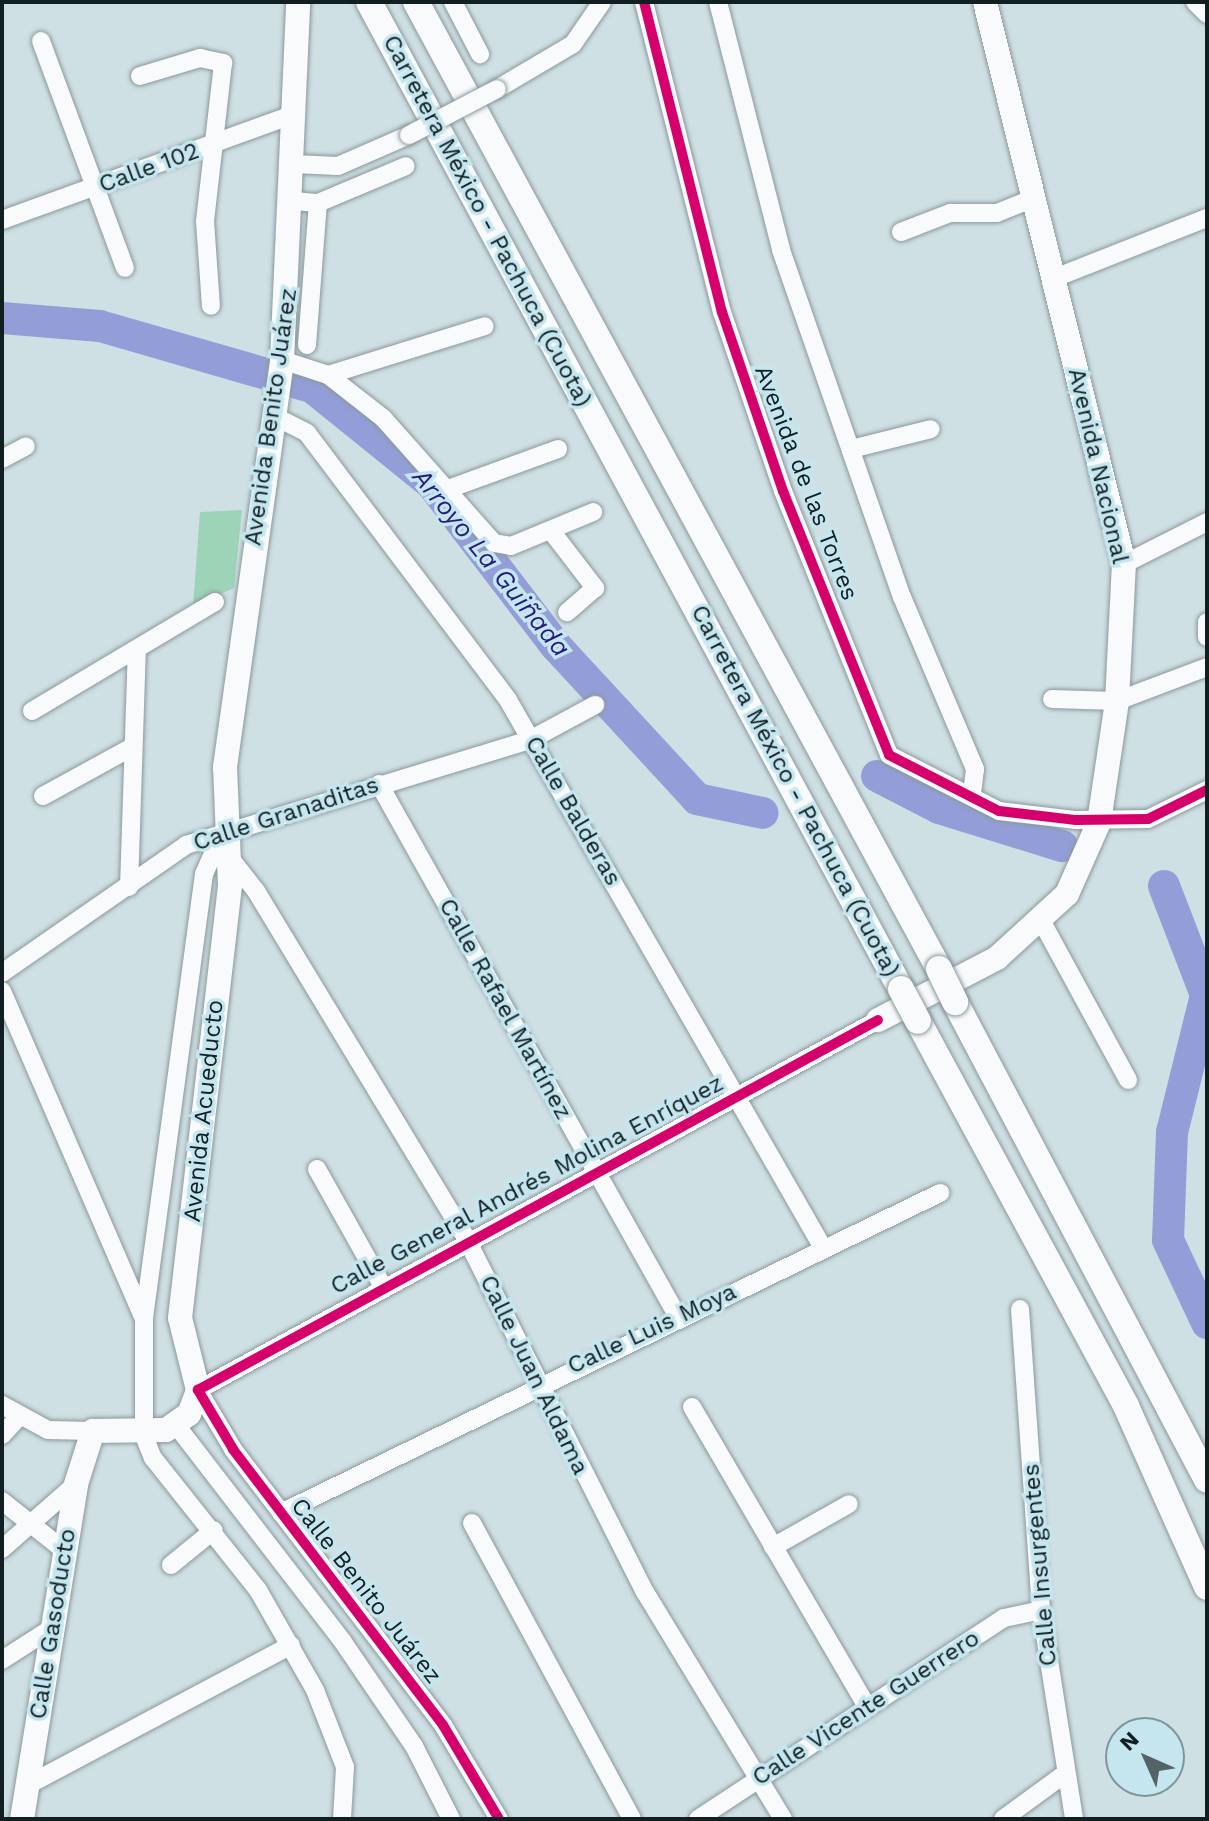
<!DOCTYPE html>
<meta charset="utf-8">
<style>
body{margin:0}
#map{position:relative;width:1209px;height:1821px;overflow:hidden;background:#cfe0e5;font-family:"Work Sans",sans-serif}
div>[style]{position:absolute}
.green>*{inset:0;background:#9dd3b6}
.river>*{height:32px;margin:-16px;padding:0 16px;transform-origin:16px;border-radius:16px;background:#939ed8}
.roads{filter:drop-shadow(0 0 2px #8b989c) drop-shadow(0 0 2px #8b989c)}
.minor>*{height:18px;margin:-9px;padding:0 9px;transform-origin:9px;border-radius:9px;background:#f8fafb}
.major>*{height:24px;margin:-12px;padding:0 12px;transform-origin:12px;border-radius:12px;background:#f8fafb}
.highway>*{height:26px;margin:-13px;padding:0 13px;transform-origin:13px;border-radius:13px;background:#f8fafb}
.bridges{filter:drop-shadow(0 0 2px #8b989c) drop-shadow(0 0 2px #8b989c)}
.minor-bridge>*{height:18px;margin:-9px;padding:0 9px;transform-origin:9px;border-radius:9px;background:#f8fafb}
.highway-bridge>*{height:26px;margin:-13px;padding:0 13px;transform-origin:13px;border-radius:13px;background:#f8fafb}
.cycleway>*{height:10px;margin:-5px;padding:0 5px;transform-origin:5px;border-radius:5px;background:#d6006c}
span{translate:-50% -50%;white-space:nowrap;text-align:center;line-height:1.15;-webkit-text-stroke:7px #c5e6ef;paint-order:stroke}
.street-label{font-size:24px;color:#121f22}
.water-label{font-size:26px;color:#271c7c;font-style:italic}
.frame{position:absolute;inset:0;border:4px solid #121f22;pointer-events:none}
.north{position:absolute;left:1105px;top:1717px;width:80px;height:80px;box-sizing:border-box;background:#c5e6ef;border:2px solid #7d969d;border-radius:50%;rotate:315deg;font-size:22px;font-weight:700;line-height:32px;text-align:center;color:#121f22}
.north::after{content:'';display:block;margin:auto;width:28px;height:36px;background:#546366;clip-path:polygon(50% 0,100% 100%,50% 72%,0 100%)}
</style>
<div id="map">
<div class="green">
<i style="clip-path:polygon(242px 510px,234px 588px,193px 606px,200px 512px)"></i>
</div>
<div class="river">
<i style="left:2px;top:318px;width:98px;rotate:4.7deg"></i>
<i style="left:100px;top:326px;width:221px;rotate:16.1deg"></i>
<i style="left:312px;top:387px;width:154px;rotate:38.9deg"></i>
<i style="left:432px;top:484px;width:204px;rotate:52.6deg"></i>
<i style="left:556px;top:646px;width:208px;rotate:47.3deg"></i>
<i style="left:697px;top:799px;width:67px;rotate:12deg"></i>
<i style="left:877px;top:776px;width:70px;rotate:27.3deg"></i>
<i style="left:939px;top:808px;width:129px;rotate:17.2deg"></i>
<i style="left:1164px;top:886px;width:117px;rotate:68.9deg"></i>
<i style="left:1206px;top:995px;width:141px;rotate:103.9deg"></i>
<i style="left:1172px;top:1132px;width:108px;rotate:92.1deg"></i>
<i style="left:1168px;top:1240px;width:92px;rotate:64.8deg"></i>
</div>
<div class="roads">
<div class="minor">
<i style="left:453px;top:2px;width:59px;rotate:62.6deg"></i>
<i style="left:644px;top:2px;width:320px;rotate:75.9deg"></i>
<i style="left:722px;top:312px;width:189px;rotate:71.2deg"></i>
<i style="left:783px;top:491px;width:284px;rotate:68.1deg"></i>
<i style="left:889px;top:755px;width:123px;rotate:27deg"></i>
<i style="left:999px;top:811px;width:78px;rotate:6.7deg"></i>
<i style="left:1076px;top:820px;width:72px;rotate:-0.8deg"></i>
<i style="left:1148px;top:819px;width:66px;rotate:-26.2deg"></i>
<i style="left:718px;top:2px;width:256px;rotate:75.7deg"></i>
<i style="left:781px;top:250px;width:367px;rotate:70.8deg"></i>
<i style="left:902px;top:597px;width:187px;rotate:67deg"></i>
<i style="left:975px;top:769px;width:26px;rotate:97deg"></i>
<i style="left:1195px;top:2px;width:17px;rotate:45deg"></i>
<i style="left:41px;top:41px;width:242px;rotate:69.7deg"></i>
<i style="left:140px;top:76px;width:63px;rotate:-16.7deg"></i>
<i style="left:200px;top:58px;width:24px;rotate:12deg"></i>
<i style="left:223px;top:63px;width:159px;rotate:96.5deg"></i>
<i style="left:205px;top:221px;width:85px;rotate:86deg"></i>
<i style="left:497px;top:89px;width:88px;rotate:-30.6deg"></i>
<i style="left:573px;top:44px;width:51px;rotate:-55.4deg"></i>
<i style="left:293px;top:164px;width:45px;rotate:2.5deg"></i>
<i style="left:338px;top:166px;width:77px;rotate:-23.6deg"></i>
<i style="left:294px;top:201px;width:24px;rotate:5deg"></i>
<i style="left:318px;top:203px;width:95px;rotate:-22.8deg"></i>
<i style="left:2px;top:220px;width:312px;rotate:-19.9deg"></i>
<i style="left:901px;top:232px;width:53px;rotate:-21.2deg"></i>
<i style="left:950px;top:213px;width:47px"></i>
<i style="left:997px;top:213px;width:38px;rotate:-22deg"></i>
<i style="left:1052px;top:279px;width:167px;rotate:-21.5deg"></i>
<i style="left:307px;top:345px;width:142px;rotate:-85.6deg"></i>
<i style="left:282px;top:360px;width:48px;rotate:18.1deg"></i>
<i style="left:328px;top:375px;width:70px;rotate:38deg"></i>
<i style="left:383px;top:418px;width:167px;rotate:48.4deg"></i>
<i style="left:494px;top:543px;width:17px;rotate:10deg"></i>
<i style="left:511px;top:546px;width:89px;rotate:-22.5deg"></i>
<i style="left:328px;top:375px;width:164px;rotate:-17.3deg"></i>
<i style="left:274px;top:416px;width:37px;rotate:27deg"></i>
<i style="left:307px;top:433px;width:334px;rotate:53deg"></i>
<i style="left:508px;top:700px;width:630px;rotate:60.1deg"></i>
<i style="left:851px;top:449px;width:82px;rotate:-14deg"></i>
<i style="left:2px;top:459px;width:27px;rotate:-28deg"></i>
<i style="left:451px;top:488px;width:114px;rotate:-20deg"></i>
<i style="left:552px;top:532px;width:71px;rotate:52.5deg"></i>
<i style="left:595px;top:588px;width:37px;rotate:139deg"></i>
<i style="left:1124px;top:564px;width:93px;rotate:-26.8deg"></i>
<i style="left:1207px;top:622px;width:15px;rotate:90deg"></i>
<i style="left:1052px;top:699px;width:65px;rotate:1.8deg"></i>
<i style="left:1117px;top:701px;width:96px;rotate:-20.7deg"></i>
<i style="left:32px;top:711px;width:213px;rotate:-30.8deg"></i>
<i style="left:379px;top:784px;width:611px;rotate:60.71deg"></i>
<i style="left:43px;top:796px;width:102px;rotate:-28.8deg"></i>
<i style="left:223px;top:831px;width:47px;rotate:113.8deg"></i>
<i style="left:204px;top:874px;width:449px;rotate:97.7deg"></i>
<i style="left:144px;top:1319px;width:117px;rotate:90deg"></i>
<i style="left:144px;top:1436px;width:24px;rotate:68deg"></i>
<i style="left:153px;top:1458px;width:169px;rotate:51.5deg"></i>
<i style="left:258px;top:1590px;width:115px;rotate:60.3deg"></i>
<i style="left:315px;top:1690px;width:83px;rotate:68.7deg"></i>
<i style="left:345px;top:1767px;width:52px;rotate:93.3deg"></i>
<i style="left:227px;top:854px;width:47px;rotate:51.9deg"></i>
<i style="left:256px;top:891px;width:406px;rotate:58.8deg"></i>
<i style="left:466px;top:1238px;width:397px;rotate:63.2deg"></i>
<i style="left:645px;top:1592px;width:266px;rotate:58.7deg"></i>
<i style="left:129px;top:887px;width:235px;rotate:-88.1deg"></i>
<i style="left:1042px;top:922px;width:180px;rotate:61.4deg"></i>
<i style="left:2px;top:973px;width:224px;rotate:-34.8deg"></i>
<i style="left:186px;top:845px;width:362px;rotate:-17deg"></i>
<i style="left:532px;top:739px;width:72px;rotate:-28.4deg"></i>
<i style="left:2px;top:991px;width:357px;rotate:66.6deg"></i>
<i style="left:317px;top:1169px;width:133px;rotate:60.7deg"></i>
<i style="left:1020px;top:1309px;width:302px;rotate:86deg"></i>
<i style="left:1041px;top:1610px;width:212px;rotate:81deg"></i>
<i style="left:2px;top:1405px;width:52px;rotate:28.5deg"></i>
<i style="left:48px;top:1430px;width:45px;rotate:1.3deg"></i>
<i style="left:692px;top:1407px;width:347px;rotate:59.7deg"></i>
<i style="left:176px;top:1425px;width:274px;rotate:52.4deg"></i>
<i style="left:343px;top:1642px;width:126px;rotate:55.7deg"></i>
<i style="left:414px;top:1746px;width:82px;rotate:63.1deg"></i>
<i style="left:2px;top:1435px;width:26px;rotate:-47deg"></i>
<i style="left:2px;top:1501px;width:80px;rotate:38.4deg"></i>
<i style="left:281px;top:1513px;width:733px;rotate:-25.9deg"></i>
<i style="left:472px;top:1523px;width:336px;rotate:61.6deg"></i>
<i style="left:773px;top:1547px;width:87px;rotate:-29.5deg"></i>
<i style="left:2px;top:1549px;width:98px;rotate:-41.3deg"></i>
<i style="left:171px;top:1565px;width:55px;rotate:-39.1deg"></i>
<i style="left:2px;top:1660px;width:63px;rotate:-32.7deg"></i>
<i style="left:26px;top:1786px;width:300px;rotate:-28deg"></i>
<i style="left:499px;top:1819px;width:109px;rotate:-120.8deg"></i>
<i style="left:443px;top:1725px;width:347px;rotate:-127.3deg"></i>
<i style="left:233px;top:1449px;width:69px;rotate:-120.7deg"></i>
<i style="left:198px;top:1390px;width:774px;rotate:-28.55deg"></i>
<i style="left:698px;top:1819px;width:366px;rotate:-33.3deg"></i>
<i style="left:1004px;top:1618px;width:38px;rotate:-12deg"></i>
<i style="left:1003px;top:1819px;width:78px;rotate:-36.1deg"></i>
</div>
<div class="major">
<i style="left:878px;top:1020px;width:134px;rotate:-27.5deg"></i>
<i style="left:997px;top:958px;width:95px;rotate:-42.4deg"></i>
<i style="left:1067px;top:894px;width:79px;rotate:-66deg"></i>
<i style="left:1099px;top:822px;width:122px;rotate:-81.5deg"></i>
<i style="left:1117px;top:701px;width:137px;rotate:-87.1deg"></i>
<i style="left:1124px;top:564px;width:579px;rotate:-103.89deg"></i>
<i style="left:22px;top:1819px;width:339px;rotate:-80.8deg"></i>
<i style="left:76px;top:1484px;width:56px;rotate:-72.2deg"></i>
<i style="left:93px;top:1431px;width:73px;rotate:-0.8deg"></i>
<i style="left:166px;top:1430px;width:28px;rotate:-35deg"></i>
<i style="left:189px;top:1414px;width:26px;rotate:-69deg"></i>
<i style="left:198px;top:1390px;width:74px;rotate:-104deg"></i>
<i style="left:180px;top:1318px;width:435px;rotate:-83.4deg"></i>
<i style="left:230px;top:886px;width:119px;rotate:-92.4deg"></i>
<i style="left:225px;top:767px;width:411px;rotate:-82deg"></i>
<i style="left:282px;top:360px;width:358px;rotate:-87.4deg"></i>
</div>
<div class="highway">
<i style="left:369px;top:2px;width:1121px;rotate:61.68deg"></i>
<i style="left:416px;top:2px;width:1099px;rotate:61.59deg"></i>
<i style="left:955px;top:1002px;width:540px;rotate:62.2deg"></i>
<i style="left:918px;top:1021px;width:438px;rotate:61.6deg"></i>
<i style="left:1126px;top:1406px;width:198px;rotate:65.9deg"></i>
</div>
</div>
<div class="bridges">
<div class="minor-bridge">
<i style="left:409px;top:135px;width:99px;rotate:-27.6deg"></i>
</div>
<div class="highway-bridge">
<i style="left:939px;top:969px;width:37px;rotate:64deg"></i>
<i style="left:901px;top:989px;width:36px;rotate:62deg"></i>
</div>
</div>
<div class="cycleway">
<i style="left:644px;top:2px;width:320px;rotate:75.9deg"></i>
<i style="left:722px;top:312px;width:189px;rotate:71.2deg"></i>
<i style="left:783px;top:491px;width:284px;rotate:68.1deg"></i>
<i style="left:889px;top:755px;width:123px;rotate:27deg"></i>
<i style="left:999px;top:811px;width:78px;rotate:6.7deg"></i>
<i style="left:1076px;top:820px;width:72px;rotate:-0.8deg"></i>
<i style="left:1148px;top:819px;width:66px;rotate:-26.2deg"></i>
<i style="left:499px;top:1819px;width:109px;rotate:-120.8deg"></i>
<i style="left:443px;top:1725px;width:347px;rotate:-127.3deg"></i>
<i style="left:233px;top:1449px;width:69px;rotate:-120.7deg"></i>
<i style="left:198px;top:1390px;width:774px;rotate:-28.55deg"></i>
</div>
<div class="street-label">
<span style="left:149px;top:168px;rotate:-20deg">Calle 102</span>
<span style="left:487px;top:221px;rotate:62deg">Carretera México - Pachuca (Cuota)</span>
<span style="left:271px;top:417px;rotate:-82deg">Avenida Benito Juárez</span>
<span style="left:1098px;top:466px;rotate:77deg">Avenida Nacional</span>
<span style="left:806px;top:483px;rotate:69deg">Avenida de las Torres</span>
<span style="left:795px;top:791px;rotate:62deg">Carretera México - Pachuca (Cuota)</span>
<span style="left:573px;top:811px;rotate:60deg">Calle Balderas</span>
<span style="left:286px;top:814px;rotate:-18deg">Calle Granaditas</span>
<span style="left:505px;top:1009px;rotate:61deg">Calle Rafael Martínez</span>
<span style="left:204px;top:1111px;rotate:-84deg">Avenida Acueducto</span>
<span style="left:527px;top:1185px;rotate:-28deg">Calle General Andrés Molina Enríquez</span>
<span style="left:652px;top:1329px;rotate:-25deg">Calle Luis Moya</span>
<span style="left:534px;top:1375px;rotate:64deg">Calle Juan Aldama</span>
<span style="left:1040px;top:1565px;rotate:-95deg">Calle Insurgentes</span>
<span style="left:366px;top:1591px;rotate:52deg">Calle Benito Juárez</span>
<span style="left:53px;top:1624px;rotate:-81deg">Calle Gasoducto</span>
<span style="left:866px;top:1708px;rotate:-33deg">Calle Vicente Guerrero</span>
</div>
<div class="water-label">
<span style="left:491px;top:563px;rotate:51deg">Arroyo La Guiñada</span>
</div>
<div class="frame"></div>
<div class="north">N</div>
</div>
